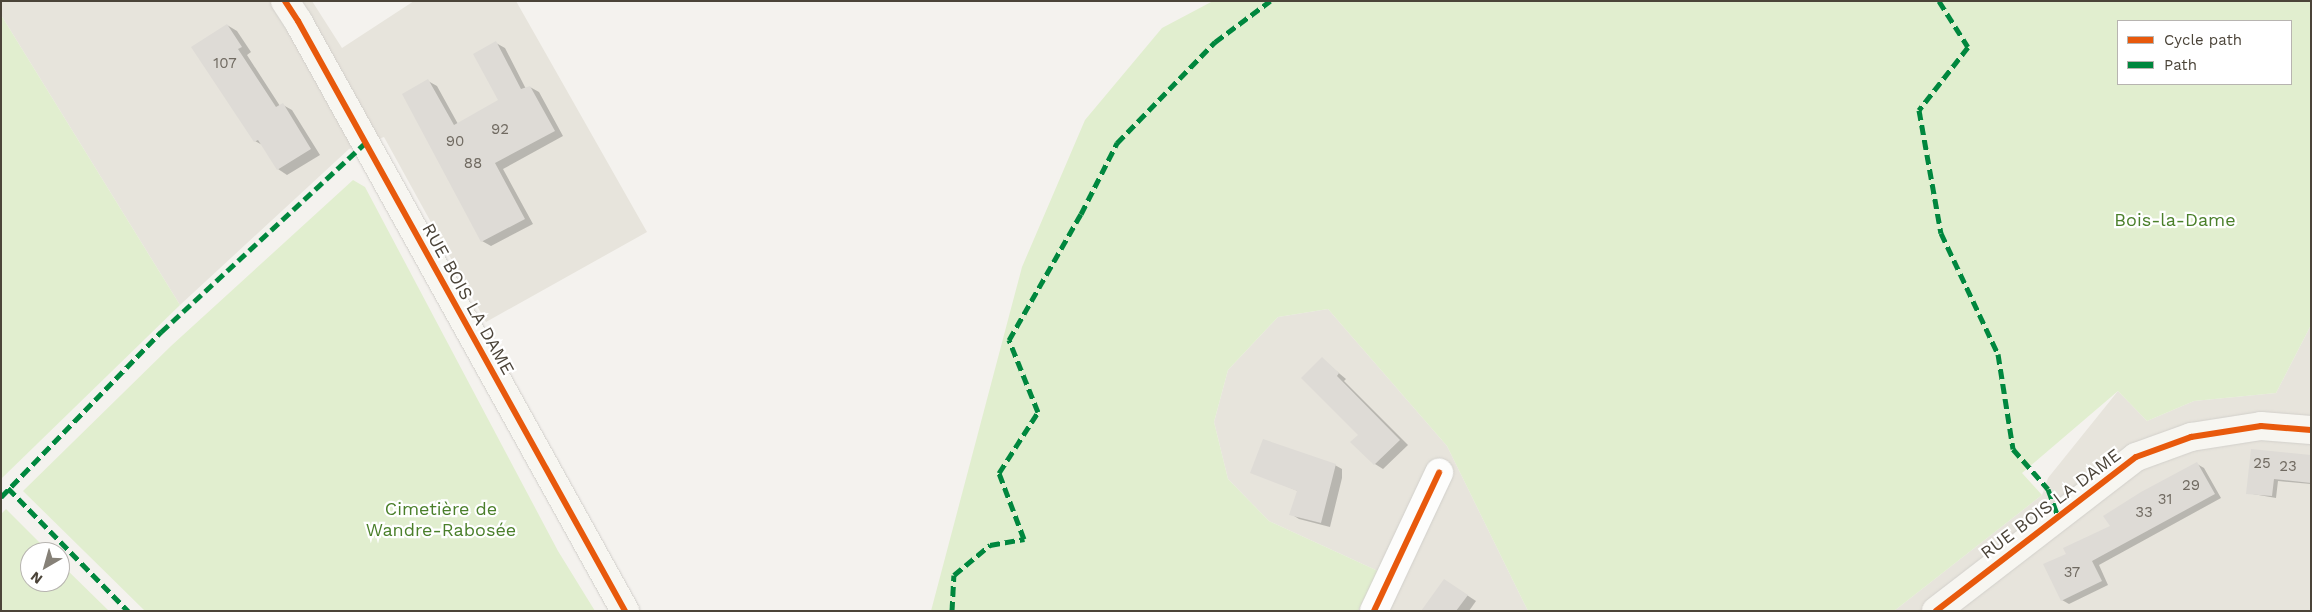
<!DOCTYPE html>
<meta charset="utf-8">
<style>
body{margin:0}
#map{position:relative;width:2312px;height:612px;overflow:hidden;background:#f4f2ee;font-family:"Work Sans",sans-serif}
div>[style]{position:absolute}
.residential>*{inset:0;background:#e7e4dc}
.green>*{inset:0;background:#e1eecf}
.shadow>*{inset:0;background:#0003}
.building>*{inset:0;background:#dedbd6}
.roads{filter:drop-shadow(0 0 1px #d2d0cb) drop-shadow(0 0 1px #d2d0cb)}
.street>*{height:28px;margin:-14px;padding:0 14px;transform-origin:14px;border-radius:14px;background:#fdfdfc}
.secondary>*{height:28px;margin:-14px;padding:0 14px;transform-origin:14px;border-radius:14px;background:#f7f6f1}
.quiet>*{height:5px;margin-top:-2.5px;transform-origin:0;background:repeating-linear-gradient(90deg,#00873e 0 10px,transparent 0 15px)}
.cycleway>*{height:6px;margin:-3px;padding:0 3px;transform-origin:3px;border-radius:3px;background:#e8590c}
span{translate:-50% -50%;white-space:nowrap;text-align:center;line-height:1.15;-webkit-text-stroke:4.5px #fff;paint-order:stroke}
.number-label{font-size:15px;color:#706a61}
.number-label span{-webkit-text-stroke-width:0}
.park-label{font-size:18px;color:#4a7f2a}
.street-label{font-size:18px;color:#4b4439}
.frame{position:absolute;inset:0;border:2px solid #4b4439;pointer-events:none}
.legend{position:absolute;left:2117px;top:20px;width:175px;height:65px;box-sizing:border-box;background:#fff;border:1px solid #b7b4b0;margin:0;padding:6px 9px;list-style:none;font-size:15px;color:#4b4439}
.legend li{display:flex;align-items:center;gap:10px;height:25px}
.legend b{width:25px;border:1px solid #b7b4b0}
.north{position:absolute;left:20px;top:542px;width:50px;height:50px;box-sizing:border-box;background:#fff;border:1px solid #b7b4b0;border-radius:50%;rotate:218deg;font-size:14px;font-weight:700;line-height:20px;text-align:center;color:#4b4439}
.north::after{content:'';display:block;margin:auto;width:18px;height:22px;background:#868178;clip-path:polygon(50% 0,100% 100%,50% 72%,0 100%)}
</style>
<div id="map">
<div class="residential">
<i style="clip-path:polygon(1px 1px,312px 1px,342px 48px,414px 1px,516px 1px,647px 232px,486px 322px,384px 137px,349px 149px,180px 305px,1px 15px)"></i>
<i style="clip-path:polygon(1328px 309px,1447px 446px,1528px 611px,1358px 611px,1378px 571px,1269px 521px,1228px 479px,1214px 422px,1228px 370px,1278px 317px)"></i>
<i style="clip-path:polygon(2311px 325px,2311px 611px,1894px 611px,2042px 495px,2048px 478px,2118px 391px,2147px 421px,2194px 401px,2276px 393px)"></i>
</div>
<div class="green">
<i style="clip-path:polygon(evenodd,1213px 1px,2311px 1px,2311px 325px,2276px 393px,2194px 401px,2147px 421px,2118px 391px,2022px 473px,2042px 495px,1894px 611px,1528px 611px,1447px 446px,1328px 309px,1278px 317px,1228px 370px,1214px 422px,1228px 479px,1269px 521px,1378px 571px,1358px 611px,931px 611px,1022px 267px,1085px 120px,1162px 28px,1213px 1px,2118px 21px,2291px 21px,2291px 84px,2118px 84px,2118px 21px)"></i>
<i style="clip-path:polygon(1px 15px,180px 305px,1px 479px)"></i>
<i style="clip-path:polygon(353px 180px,365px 187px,558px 551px,595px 611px,145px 611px,23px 491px,171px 346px)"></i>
<i style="clip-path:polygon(6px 509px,49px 552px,30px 552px,30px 582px,60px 582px,60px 563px,109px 611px,1px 611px,1px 514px)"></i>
</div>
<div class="shadow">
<i style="clip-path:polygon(227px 25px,237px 31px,251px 52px,247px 55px,280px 106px,283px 105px,292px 110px,320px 155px,287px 175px,278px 169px,264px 146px,255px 141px)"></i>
<i style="clip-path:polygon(496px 43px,505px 48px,526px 89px,530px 87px,539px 92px,563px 136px,503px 169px,533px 224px,491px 246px,482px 241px,428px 81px,437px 86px,458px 124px,500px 100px)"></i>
<i style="clip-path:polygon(1322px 359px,1346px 379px,1344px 381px,1408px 445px,1383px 469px,1375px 464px,1352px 442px,1359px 435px)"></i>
<i style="clip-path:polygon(2311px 457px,2311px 484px,2278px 481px,2276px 498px,2247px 493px)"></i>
<i style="clip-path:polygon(1333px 464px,1342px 469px,1342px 478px,1330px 527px,1299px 519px,1291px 514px,1298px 491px,1252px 472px)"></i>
<i style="clip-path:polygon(2197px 464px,2204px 468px,2221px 498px,2099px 565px,2108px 585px,2069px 604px,2062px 600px,2067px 554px,2112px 526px)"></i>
<i style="clip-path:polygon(1453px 586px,1476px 601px,1469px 611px,1422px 611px)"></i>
</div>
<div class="building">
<i style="clip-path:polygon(227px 24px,242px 47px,238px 49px,276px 107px,283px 103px,311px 149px,277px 170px,258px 140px,254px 142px,191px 47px)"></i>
<i style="clip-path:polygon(496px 41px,521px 89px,530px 86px,555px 131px,495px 163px,525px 219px,481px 242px,402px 94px,428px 79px,454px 125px,498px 100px,473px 54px)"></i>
<i style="clip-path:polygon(1322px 357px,1339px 373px,1337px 376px,1400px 440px,1374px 465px,1350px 442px,1358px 435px,1301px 378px)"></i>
<i style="clip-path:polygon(1263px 439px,1336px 464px,1321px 523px,1289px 515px,1297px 491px,1250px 473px)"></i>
<i style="clip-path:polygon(2251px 449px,2311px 455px,2311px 483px,2274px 479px,2272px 496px,2246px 494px)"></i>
<i style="clip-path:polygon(2197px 462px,2215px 494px,2092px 561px,2102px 581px,2061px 601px,2043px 564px,2066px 554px,2063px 548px,2110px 526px,2103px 516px,2141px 492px)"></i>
<i style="clip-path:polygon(1444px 579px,1468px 595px,1456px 611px,1421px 611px)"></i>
</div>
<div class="roads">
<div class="street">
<i style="left:1374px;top:611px;width:153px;rotate:-64.8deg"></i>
</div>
<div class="secondary">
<i style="left:285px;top:1px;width:24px;rotate:57deg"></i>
<i style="left:298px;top:21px;width:675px;rotate:61deg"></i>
<i style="left:1936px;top:611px;width:252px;rotate:-37.6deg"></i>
<i style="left:2136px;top:457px;width:59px;rotate:-20deg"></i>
<i style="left:2191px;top:437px;width:71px;rotate:-8.9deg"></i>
<i style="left:2261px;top:426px;width:50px;rotate:4.6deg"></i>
</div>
</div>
<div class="quiet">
<i style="left:1939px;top:1px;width:54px;rotate:57.8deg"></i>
<i style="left:1968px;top:47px;width:80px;rotate:127.9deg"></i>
<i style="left:1919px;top:110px;width:125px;rotate:79.9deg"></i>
<i style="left:1941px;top:233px;width:134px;rotate:64.8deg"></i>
<i style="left:1998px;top:354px;width:96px;rotate:81deg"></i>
<i style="left:2013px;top:449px;width:53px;rotate:48.8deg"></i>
<i style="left:2048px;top:489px;width:30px;rotate:70deg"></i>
<i style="left:8px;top:488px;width:172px;rotate:45.7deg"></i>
<i style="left:1px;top:497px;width:230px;rotate:-45.9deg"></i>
<i style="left:161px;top:332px;width:277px;rotate:-42.8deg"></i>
<i style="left:952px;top:611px;width:36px;rotate:-87deg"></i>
<i style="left:954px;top:575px;width:47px;rotate:-39.8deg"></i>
<i style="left:990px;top:545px;width:35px;rotate:-10deg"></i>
<i style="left:1024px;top:539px;width:71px;rotate:-110.7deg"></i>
<i style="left:999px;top:473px;width:72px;rotate:-57.4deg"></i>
<i style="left:1038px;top:412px;width:78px;rotate:-111.9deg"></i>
<i style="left:1009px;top:340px;width:145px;rotate:-60.3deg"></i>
<i style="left:1081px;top:214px;width:80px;rotate:-63.1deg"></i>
<i style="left:1117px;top:143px;width:141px;rotate:-45.9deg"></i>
<i style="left:1215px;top:42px;width:69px;rotate:-36.7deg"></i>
</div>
<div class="cycleway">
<i style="left:285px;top:1px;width:24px;rotate:57deg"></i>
<i style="left:298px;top:21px;width:675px;rotate:61deg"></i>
<i style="left:1374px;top:611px;width:153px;rotate:-64.8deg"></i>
<i style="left:1936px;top:611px;width:252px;rotate:-37.6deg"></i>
<i style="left:2136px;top:457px;width:59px;rotate:-20deg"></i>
<i style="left:2191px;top:437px;width:71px;rotate:-8.9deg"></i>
<i style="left:2261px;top:426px;width:50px;rotate:4.6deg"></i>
</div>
<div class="number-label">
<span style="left:225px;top:64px">107</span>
<span style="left:500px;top:130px">92</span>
<span style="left:455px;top:142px">90</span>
<span style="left:473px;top:164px">88</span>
<span style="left:2262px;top:464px">25</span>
<span style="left:2288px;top:467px">23</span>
<span style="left:2191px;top:486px">29</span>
<span style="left:2165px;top:500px">31</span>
<span style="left:2144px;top:513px">33</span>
<span style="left:2072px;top:573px">37</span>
</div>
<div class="park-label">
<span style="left:2175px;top:220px">Bois-la-Dame</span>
<span style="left:441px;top:520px">Cimetière de<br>Wandre-Rabosée</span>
</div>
<div class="street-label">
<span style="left:468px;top:299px;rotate:61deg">RUE BOIS LA DAME</span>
<span style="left:2051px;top:504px;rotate:-37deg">RUE BOIS LA DAME</span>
</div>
<div class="frame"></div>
<ul class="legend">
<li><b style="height:6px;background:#e8590c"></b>Cycle path</li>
<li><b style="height:6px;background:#00873e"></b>Path</li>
</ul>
<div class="north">N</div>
</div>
